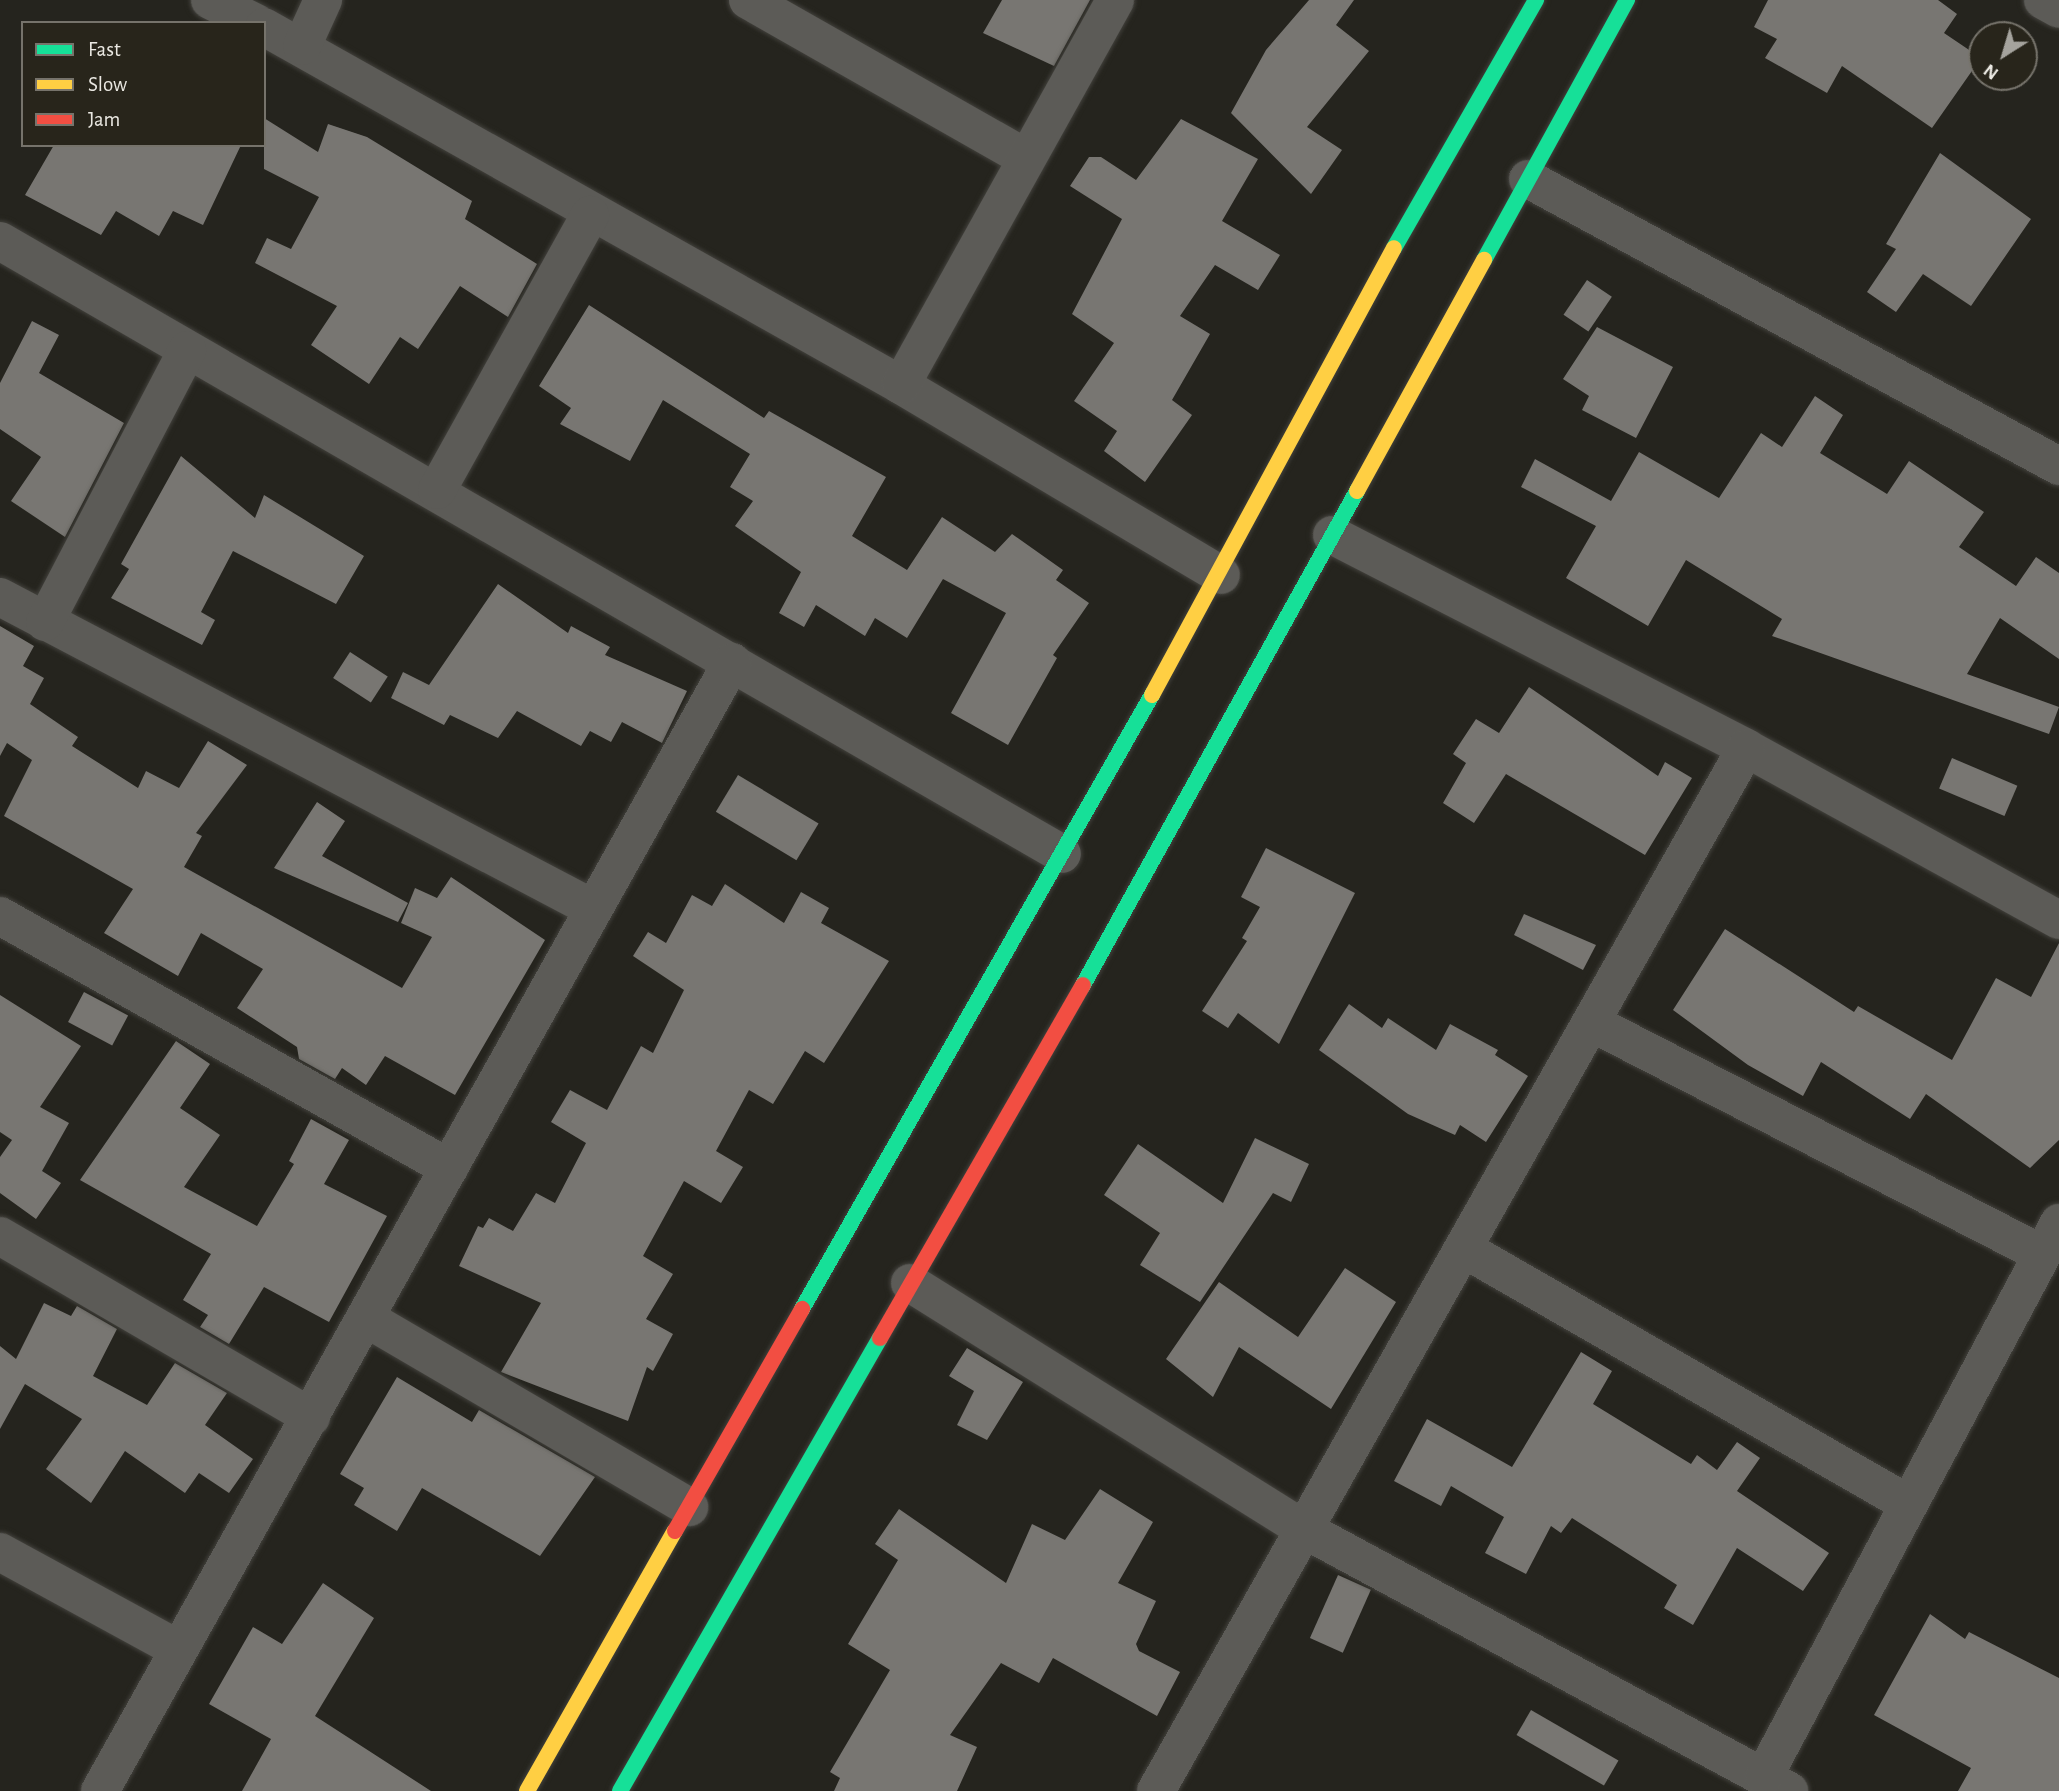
<!DOCTYPE html>
<style>
body{margin:0}
#map{position:relative;width:2059px;height:1791px;overflow:hidden;background:#25241e;font-family:"Alegreya Sans",sans-serif}
div>[style]{position:absolute}
.building>*{inset:0;background:#787672;transform-origin:0 0}
.roads{filter:drop-shadow(0 0 2px #42413c) drop-shadow(0 0 2px #42413c)}
.street>*{height:38px;margin:-19px;padding:0 19px;transform-origin:19px;border-radius:19px;background:#5c5b57}
.fast>*{height:16px;margin:-8px;padding:0 8px;transform-origin:8px;border-radius:8px;background:#16e098}
.slow>*{height:16px;margin:-8px;padding:0 8px;transform-origin:8px;border-radius:8px;background:#ffcf43}
.jam>*{height:16px;margin:-8px;padding:0 8px;transform-origin:8px;border-radius:8px;background:#f24e42}
span{translate:-50% -50%;white-space:nowrap;text-align:center;line-height:1.15;-webkit-text-stroke:7px #28251b;paint-order:stroke}
.legend{position:absolute;left:21px;top:21px;width:245px;height:126px;box-sizing:border-box;background:#28251b;border:2px solid #76736b;margin:0;padding:9px 12px;list-style:none;font-size:21px;color:#eae8e2}
.legend li{display:flex;align-items:center;gap:14px;height:35px}
.legend b{width:35px;border:2px solid #76736b}
.north{position:absolute;left:1968px;top:21px;width:70px;height:70px;box-sizing:border-box;background:#28251b;border:2px solid #76736b;border-radius:50%;rotate:217deg;font-size:19px;font-weight:700;line-height:28px;text-align:center;color:#eae8e2}
.north::after{content:'';display:block;margin:auto;width:24px;height:32px;background:#a5a39d;clip-path:polygon(50% 0,100% 100%,50% 72%,0 100%)}
</style>
<div id="map">
<div class="building">
<i style="clip-path:polygon(1002px 0,1090px 0,1054px 66px,983px 33px)"></i>
<i style="clip-path:polygon(1309px 0,1354px 0,1336px 25px,1369px 51px,1307px 127px,1342px 150px,1311px 194px,1231px 113px,1266px 50px)"></i>
<i style="clip-path:polygon(1768px 0,1938px 0,1957px 14px,1944px 33px,1981px 58px,1932px 128px,1842px 66px,1827px 93px,1765px 58px,1777px 39px,1754px 27px)"></i>
<i style="clip-path:polygon(264px 118px,318px 152px,328px 124px,367px 137px,472px 201px,465px 219px,537px 264px,508px 317px,460px 286px,418px 349px,400px 337px,369px 384px,311px 345px,337px 306px,255px 263px,267px 238px,291px 249px,319px 197px,264px 169px)"></i>
<i style="clip-path:polygon(1181px 119px,1258px 159px,1222px 221px,1280px 255px,1258px 290px,1215px 265px,1180px 316px,1210px 334px,1172px 400px,1192px 415px,1145px 482px,1104px 451px,1117px 431px,1074px 401px,1114px 343px,1072px 314px,1122px 219px,1070px 186px,1089px 157px,1101px 157px,1136px 180px)"></i>
<i style="clip-path:polygon(54px 145px,241px 145px,203px 225px,173px 211px,159px 236px,116px 211px,101px 235px,25px 195px)"></i>
<i style="clip-path:polygon(1940px 153px,2031px 219px,1971px 306px,1923px 274px,1896px 312px,1867px 292px,1896px 249px,1886px 244px)"></i>
<i style="left:1587px;top:280px;width:30px;height:42px;rotate:34deg"></i>
<i style="clip-path:polygon(589px 305px,764px 418px,769px 411px,886px 477px,852px 536px,907px 570px,942px 517px,995px 552px,1012px 534px,1063px 570px,1056px 580px,1089px 603px,1053px 655px,1057px 658px,1008px 745px,951px 713px,1006px 613px,943px 579px,907px 638px,875px 618px,865px 636px,816px 605px,804px 627px,779px 613px,801px 572px,735px 526px,753px 501px,730px 487px,750px 454px,663px 400px,630px 461px,560px 424px,571px 408px,539px 386px)"></i>
<i style="clip-path:polygon(32px 321px,59px 335px,39px 373px,124px 423px,65px 537px,11px 501px,41px 457px,0 429px,0 383px)"></i>
<i style="clip-path:polygon(1597px 327px,1673px 367px,1636px 438px,1582px 410px,1589px 396px,1563px 379px)"></i>
<i style="clip-path:polygon(1815px 396px,1843px 415px,1820px 453px,1887px 494px,1909px 461px,1984px 512px,1959px 547px,2016px 586px,2036px 557px,2059px 573px,2059px 659px,2000px 618px,1967px 674px,2059px 707px,2049px 734px,1772px 636px,1782px 619px,1686px 560px,1648px 626px,1566px 578px,1596px 526px,1521px 487px,1535px 459px,1611px 501px,1639px 452px,1719px 498px,1761px 433px,1782px 447px)"></i>
<i style="clip-path:polygon(181px 456px,255px 518px,264px 495px,364px 556px,336px 604px,233px 551px,201px 612px,215px 620px,202px 645px,111px 598px,129px 569px,121px 564px)"></i>
<i style="clip-path:polygon(498px 584px,568px 633px,571px 626px,610px 647px,605px 655px,687px 691px,662px 743px,622px 722px,611px 742px,590px 731px,581px 746px,517px 711px,498px 738px,450px 715px,444px 725px,391px 698px,403px 672px,429px 685px)"></i>
<i style="clip-path:polygon(0 626px,34px 646px,23px 666px,44px 678px,30px 704px,78px 737px,72px 746px,138px 788px,146px 771px,179px 788px,208px 741px,247px 765px,196px 833px,202px 836px,184px 867px,402px 988px,432px 937px,401px 923px,415px 888px,437px 898px,451px 877px,545px 940px,455px 1095px,385px 1056px,366px 1085px,342px 1068px,335px 1079px,299px 1059px,297px 1047px,237px 1008px,263px 969px,201px 933px,178px 976px,104px 933px,133px 889px,4px 816px,32px 760px,7px 743px,0 756px)"></i>
<i style="left:350px;top:652px;width:45px;height:31px;rotate:33deg"></i>
<i style="clip-path:polygon(1529px 687px,1658px 776px,1665px 762px,1692px 778px,1645px 855px,1506px 774px,1474px 823px,1443px 803px,1466px 763px,1453px 754px,1476px 719px,1499px 733px)"></i>
<i style="left:1952px;top:758px;width:71px;height:33px;rotate:23deg"></i>
<i style="left:738px;top:775px;width:94px;height:43px;rotate:31deg"></i>
<i style="clip-path:polygon(317px 802px,345px 821px,322px 856px,408px 903px,398px 922px,274px 868px)"></i>
<i style="clip-path:polygon(1266px 848px,1355px 893px,1279px 1044px,1238px 1013px,1228px 1028px,1202px 1011px,1247px 941px,1242px 938px,1260px 907px,1241px 897px)"></i>
<i style="clip-path:polygon(725px 884px,784px 923px,801px 892px,829px 908px,821px 923px,889px 961px,824px 1063px,805px 1051px,773px 1104px,749px 1090px,716px 1151px,743px 1167px,721px 1203px,684px 1181px,643px 1256px,673px 1274px,646px 1319px,673px 1334px,653px 1371px,647px 1367px,628px 1421px,501px 1372px,541px 1303px,459px 1266px,478px 1226px,483px 1228px,489px 1218px,513px 1231px,536px 1193px,555px 1203px,586px 1143px,551px 1122px,570px 1090px,607px 1110px,641px 1046px,653px 1053px,684px 990px,633px 956px,648px 932px,666px 943px,692px 895px,712px 906px)"></i>
<i style="clip-path:polygon(1524px 914px,1596px 945px,1583px 970px,1514px 935px)"></i>
<i style="clip-path:polygon(1725px 929px,1854px 1012px,1858px 1006px,1952px 1060px,1996px 978px,2031px 997px,2059px 943px,2059px 1140px,2030px 1168px,1926px 1094px,1910px 1119px,1821px 1062px,1803px 1096px,1748px 1065px,1673px 1010px)"></i>
<i style="left:84px;top:992px;width:50px;height:34px;rotate:28deg"></i>
<i style="clip-path:polygon(0 995px,81px 1046px,40px 1107px,69px 1123px,42px 1171px,61px 1183px,36px 1219px,0 1193px,0 1157px,12px 1140px,0 1132px)"></i>
<i style="clip-path:polygon(1349px 1004px,1382px 1028px,1388px 1018px,1436px 1050px,1450px 1024px,1498px 1050px,1495px 1055px,1528px 1076px,1486px 1142px,1460px 1125px,1455px 1135px,1408px 1114px,1319px 1050px)"></i>
<i style="clip-path:polygon(176px 1041px,210px 1064px,180px 1108px,220px 1135px,184px 1187px,257px 1226px,294px 1164px,289px 1161px,311px 1119px,349px 1140px,324px 1184px,387px 1216px,329px 1322px,264px 1287px,229px 1344px,200px 1327px,208px 1315px,183px 1300px,211px 1254px,80px 1180px)"></i>
<i style="clip-path:polygon(1255px 1138px,1309px 1164px,1291px 1202px,1273px 1193px,1200px 1302px,1140px 1265px,1160px 1233px,1104px 1195px,1138px 1144px,1223px 1203px)"></i>
<i style="clip-path:polygon(1345px 1268px,1396px 1302px,1331px 1409px,1239px 1347px,1213px 1397px,1166px 1359px,1219px 1282px,1298px 1337px)"></i>
<i style="clip-path:polygon(44px 1303px,71px 1316px,77px 1306px,117px 1329px,93px 1376px,147px 1405px,175px 1363px,227px 1393px,205px 1425px,253px 1459px,229px 1493px,199px 1473px,185px 1493px,125px 1451px,91px 1503px,46px 1469px,82px 1419px,25px 1384px,0 1429px,0 1346px,16px 1359px)"></i>
<i style="clip-path:polygon(967px 1348px,1023px 1382px,987px 1440px,957px 1425px,974px 1391px,949px 1376px)"></i>
<i style="clip-path:polygon(1581px 1352px,1612px 1371px,1593px 1404px,1691px 1464px,1697px 1455px,1717px 1470px,1737px 1442px,1760px 1458px,1737px 1491px,1829px 1553px,1803px 1591px,1737px 1548px,1693px 1625px,1664px 1608px,1677px 1585px,1572px 1518px,1561px 1533px,1551px 1526px,1526px 1574px,1485px 1553px,1504px 1517px,1451px 1486px,1441px 1506px,1394px 1481px,1427px 1419px,1512px 1467px)"></i>
<i style="clip-path:polygon(397px 1377px,472px 1422px,479px 1410px,595px 1477px,540px 1556px,422px 1488px,397px 1531px,354px 1505px,364px 1488px,340px 1474px)"></i>
<i style="clip-path:polygon(1100px 1489px,1153px 1522px,1118px 1583px,1156px 1601px,1136px 1644px,1139px 1651px,1180px 1672px,1157px 1716px,1053px 1658px,1039px 1683px,1001px 1663px,950px 1735px,977px 1747px,957px 1791px,834px 1791px,840px 1778px,830px 1772px,890px 1670px,848px 1644px,898px 1560px,875px 1544px,899px 1509px,1006px 1583px,1032px 1524px,1065px 1540px)"></i>
<i style="left:1338px;top:1575px;width:36px;height:69px;rotate:24deg"></i>
<i style="clip-path:polygon(323px 1583px,374px 1618px,315px 1716px,431px 1791px,242px 1791px,271px 1739px,209px 1704px,253px 1627px,282px 1644px)"></i>
<i style="clip-path:polygon(1930px 1614px,1965px 1639px,1969px 1632px,2059px 1678px,2059px 1791px,1958px 1791px,1971px 1768px,1874px 1715px)"></i>
<i style="left:1531px;top:1710px;width:101px;height:29px;rotate:30deg"></i>
</div>
<div class="roads">
<div class="street">
<i style="left:210px;top:0;width:51px;rotate:26.6deg"></i>
<i style="left:748px;top:0;width:320px;rotate:29.6deg"></i>
<i style="left:2043px;top:0;width:18px;rotate:29deg"></i>
<i style="left:264px;top:27px;width:731px;rotate:29.34deg"></i>
<i style="left:901px;top:385px;width:372px;rotate:30.7deg"></i>
<i style="left:302px;top:46px;width:51px;rotate:-65.5deg"></i>
<i style="left:1528px;top:179px;width:604px;rotate:28.39deg"></i>
<i style="left:0;top:241px;width:1226px;rotate:29.99deg"></i>
<i style="left:901px;top:385px;width:440px;rotate:-60.9deg"></i>
<i style="left:437px;top:490px;width:315px;rotate:-60.9deg"></i>
<i style="left:1332px;top:535px;width:466px;rotate:27.2deg"></i>
<i style="left:1746px;top:748px;width:357px;rotate:28.8deg"></i>
<i style="left:0;top:597px;width:669px;rotate:27.71deg"></i>
<i style="left:45px;top:622px;width:307px;rotate:-62.4deg"></i>
<i style="left:0;top:916px;width:515px;rotate:29.3deg"></i>
<i style="left:1594px;top:1024px;width:504px;rotate:27.18deg"></i>
<i style="left:0;top:1236px;width:360px;rotate:30.2deg"></i>
<i style="left:1464px;top:1249px;width:508px;rotate:29.84deg"></i>
<i style="left:910px;top:1283px;width:468px;rotate:32deg"></i>
<i style="left:1307px;top:1531px;width:548px;rotate:28.34deg"></i>
<i style="left:369px;top:1320px;width:371px;rotate:30.3deg"></i>
<i style="left:0;top:1552px;width:203px;rotate:28.6deg"></i>
<i style="left:1764px;top:1776px;width:627px;rotate:-61.92deg"></i>
<i style="left:100px;top:1791px;width:1294px;rotate:-60.76deg"></i>
<i style="left:1156px;top:1791px;width:1198px;rotate:-60.5deg"></i>
</div>
<div class="fast">
<i style="left:1394px;top:248px;width:286px;rotate:-60.2deg"></i>
<i style="left:1484px;top:260px;width:297px;rotate:-61.2deg"></i>
<i style="left:1083px;top:985px;width:565px;rotate:-60.98deg"></i>
<i style="left:802px;top:1309px;width:707px;rotate:-60.32deg"></i>
<i style="left:620px;top:1791px;width:522px;rotate:-60.15deg"></i>
</div>
<div class="slow">
<i style="left:1357px;top:491px;width:264px;rotate:-61.2deg"></i>
<i style="left:1152px;top:695px;width:508px;rotate:-61.57deg"></i>
<i style="left:527px;top:1791px;width:299px;rotate:-60.4deg"></i>
</div>
<div class="jam">
<i style="left:880px;top:1338px;width:407px;rotate:-60.1deg"></i>
<i style="left:675px;top:1531px;width:256px;rotate:-60.2deg"></i>
</div>
</div>
<ul class="legend">
<li><b style="height:9px;background:#16e098"></b>Fast</li>
<li><b style="height:9px;background:#ffcf43"></b>Slow</li>
<li><b style="height:9px;background:#f24e42"></b>Jam</li>
</ul>
<div class="north">N</div>
</div>
